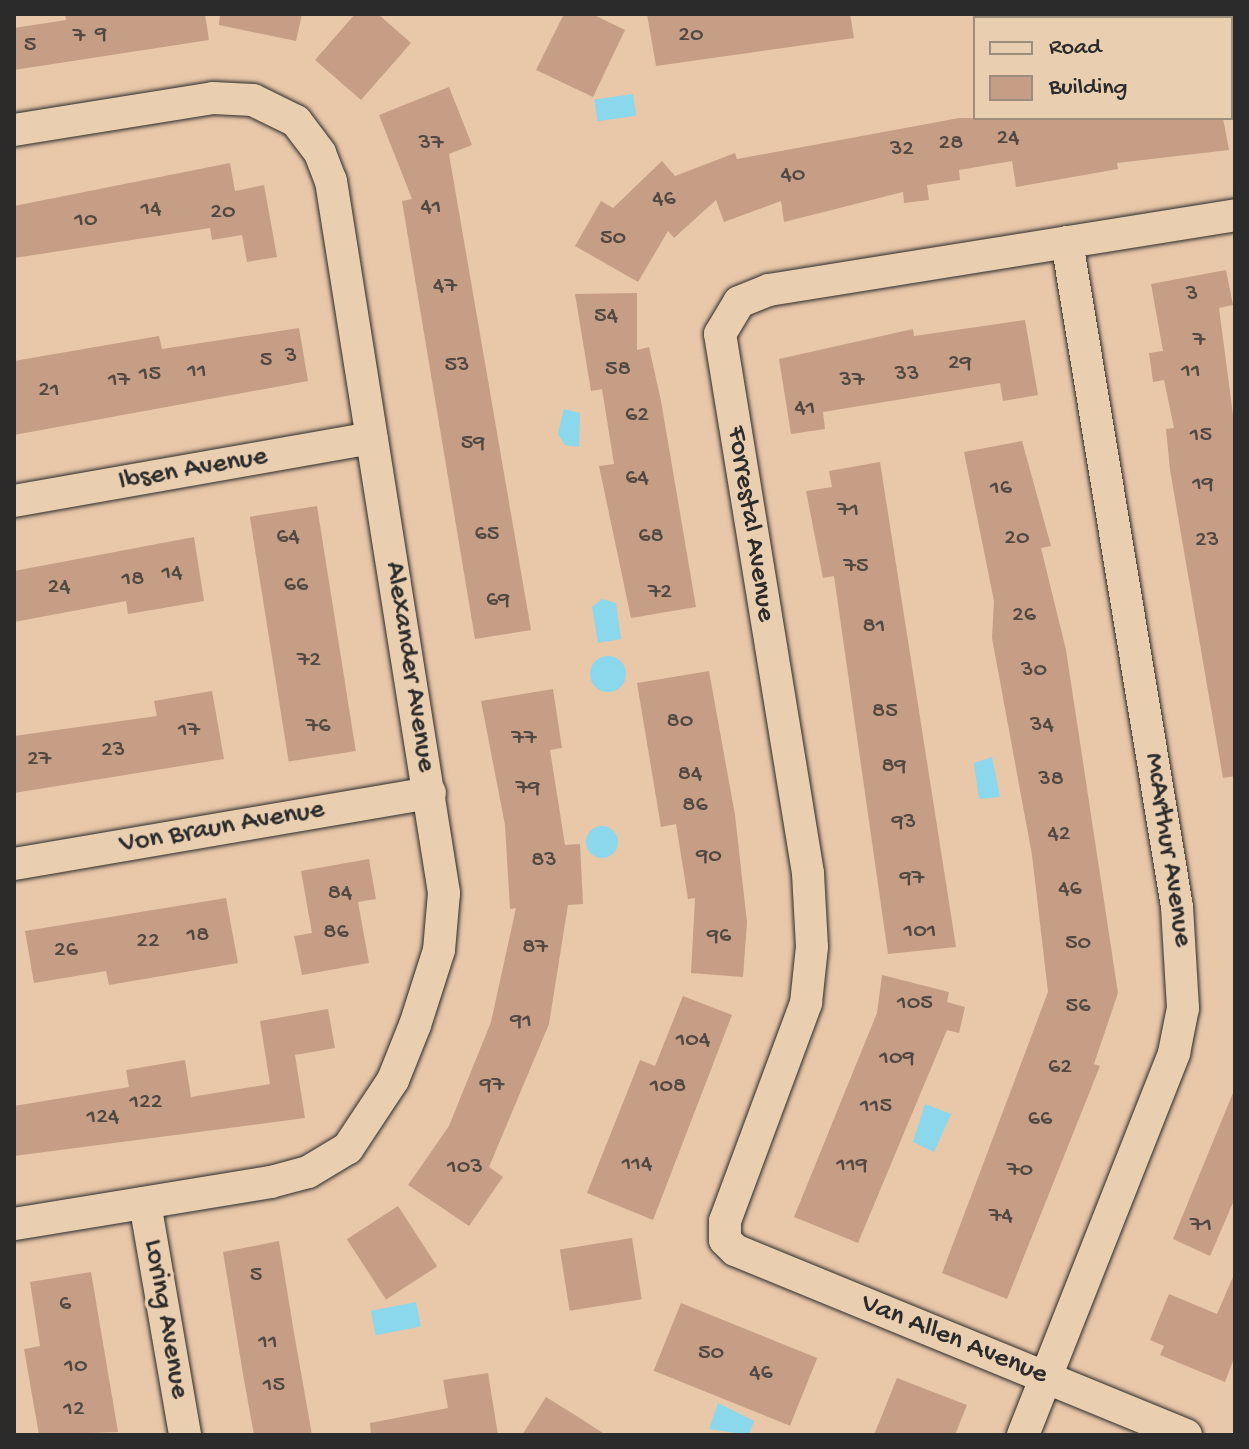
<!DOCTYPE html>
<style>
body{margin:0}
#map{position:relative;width:1249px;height:1449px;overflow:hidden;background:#e9c7a9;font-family:"Gochi Hand",sans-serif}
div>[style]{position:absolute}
.water>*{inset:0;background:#8bd7eb;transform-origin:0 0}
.round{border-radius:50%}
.building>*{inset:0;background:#c69e85;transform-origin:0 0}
.roads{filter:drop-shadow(0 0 2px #2b2b2b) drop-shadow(0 0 2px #2b2b2b)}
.minor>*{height:32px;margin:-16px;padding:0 16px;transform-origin:16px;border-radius:16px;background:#e9ceb0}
span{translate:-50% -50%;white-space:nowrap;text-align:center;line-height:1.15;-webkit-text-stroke:7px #e9ceb0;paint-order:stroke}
.number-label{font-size:24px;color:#524842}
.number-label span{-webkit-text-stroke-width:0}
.street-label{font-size:28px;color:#2b2b2b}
.frame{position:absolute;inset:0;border:16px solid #2b2b2b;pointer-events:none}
.legend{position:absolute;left:973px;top:16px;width:260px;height:104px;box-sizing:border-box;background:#e9ceb0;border:2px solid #9d8d7b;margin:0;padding:10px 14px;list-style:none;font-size:24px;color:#2b2b2b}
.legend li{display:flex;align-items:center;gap:16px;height:40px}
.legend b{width:40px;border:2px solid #9d8d7b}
</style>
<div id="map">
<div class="water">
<i style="left:633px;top:94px;width:22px;height:39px;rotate:82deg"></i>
<i style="clip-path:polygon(564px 409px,580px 413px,579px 447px,565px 445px,558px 434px)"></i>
<i style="clip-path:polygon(602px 599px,616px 603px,621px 639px,598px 643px,592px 607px)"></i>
<i class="round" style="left:590px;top:656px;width:36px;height:36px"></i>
<i style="clip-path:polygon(992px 757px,1000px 797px,979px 799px,974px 763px)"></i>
<i class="round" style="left:586px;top:826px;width:32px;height:32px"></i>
<i style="clip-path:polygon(925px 1104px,951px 1114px,934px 1152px,913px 1142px)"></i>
<i style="left:416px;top:1302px;width:25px;height:46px;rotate:79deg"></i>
<i style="clip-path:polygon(718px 1403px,754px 1421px,749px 1435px,709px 1429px)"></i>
</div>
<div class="building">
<i style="clip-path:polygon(65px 14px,205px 14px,209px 40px,14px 70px,14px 28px,66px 20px)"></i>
<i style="clip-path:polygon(220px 14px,302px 14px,296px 41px,219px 25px)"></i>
<i style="clip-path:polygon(355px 14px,378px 14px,411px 43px,361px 100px,315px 60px)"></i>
<i style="clip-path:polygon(564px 14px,592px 14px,625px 30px,593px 97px,536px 70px)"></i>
<i style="clip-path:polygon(647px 14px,850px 14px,854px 38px,656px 66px)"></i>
<i style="clip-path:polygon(449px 87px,472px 145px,449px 154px,531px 630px,475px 639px,402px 201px,412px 199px,379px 115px)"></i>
<i style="clip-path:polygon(959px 118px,1223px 118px,1229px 150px,1117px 163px,1118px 169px,1016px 187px,1012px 161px,959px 170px,960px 180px,927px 185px,929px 200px,904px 203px,903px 192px,784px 222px,781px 201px,724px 222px,716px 200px,674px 238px,668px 231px,638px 282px,575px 246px,601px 201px,613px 208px,662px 161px,675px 176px,735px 153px,737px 159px)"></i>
<i style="clip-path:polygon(230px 163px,235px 191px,264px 185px,277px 257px,247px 262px,242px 235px,212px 240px,210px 228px,14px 258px,14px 206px)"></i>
<i style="clip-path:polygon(1226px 270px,1233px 305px,1219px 308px,1235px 430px,1235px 776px,1223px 778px,1170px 470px,1166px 429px,1174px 428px,1164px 380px,1153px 382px,1149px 353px,1163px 351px,1151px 284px)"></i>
<i style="clip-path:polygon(637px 293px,637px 350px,649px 347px,661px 401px,696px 607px,631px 618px,599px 466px,614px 464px,602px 389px,591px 391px,575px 294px)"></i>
<i style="clip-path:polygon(1025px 320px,1038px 395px,1003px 401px,1000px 383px,823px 412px,825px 429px,791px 434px,779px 359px,913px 329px,914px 336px)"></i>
<i style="clip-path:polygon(299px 328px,308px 381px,14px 435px,14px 361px,159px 336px,162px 349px)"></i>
<i style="clip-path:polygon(1022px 441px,1051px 546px,1041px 548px,1066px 650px,1118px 993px,1094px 1064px,1100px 1066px,1007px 1299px,942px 1273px,1048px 992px,1032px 855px,992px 638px,994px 601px,964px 452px)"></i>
<i style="clip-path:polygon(880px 462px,956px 947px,888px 954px,834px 576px,823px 578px,806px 491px,832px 487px,829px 471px)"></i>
<i style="left:317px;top:506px;width:248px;height:68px;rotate:81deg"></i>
<i style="clip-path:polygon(194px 537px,204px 601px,128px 614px,126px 601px,14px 622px,14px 571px)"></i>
<i style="clip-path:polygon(709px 671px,735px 815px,747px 922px,743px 977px,691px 973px,695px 898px,688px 899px,676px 824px,661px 827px,637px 683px)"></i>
<i style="clip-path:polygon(553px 689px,562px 748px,550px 750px,565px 845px,580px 844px,583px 904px,568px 905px,549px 1024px,489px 1167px,503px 1177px,469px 1226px,408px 1185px,449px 1126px,491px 1022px,516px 908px,510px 909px,505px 825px,481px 701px)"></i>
<i style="clip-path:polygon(212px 691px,224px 759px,14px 793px,14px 736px,157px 716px,154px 701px)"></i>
<i style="clip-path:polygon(369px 859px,376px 899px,358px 902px,369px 963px,302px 975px,294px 936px,312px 933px,301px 871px)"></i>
<i style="clip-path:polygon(226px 898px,238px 963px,109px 985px,106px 971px,34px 983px,25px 931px)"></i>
<i style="clip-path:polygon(882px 975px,949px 992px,947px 1002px,965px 1007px,959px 1033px,947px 1030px,858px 1243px,794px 1217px,877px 1013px)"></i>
<i style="clip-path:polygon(683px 996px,732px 1015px,653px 1220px,587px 1193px,640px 1060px,655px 1066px)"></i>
<i style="clip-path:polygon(328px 1009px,335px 1048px,295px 1055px,305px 1118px,14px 1156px,14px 1106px,129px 1087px,126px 1070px,185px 1060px,191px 1097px,270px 1084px,260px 1021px)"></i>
<i style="clip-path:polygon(1235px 1088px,1235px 1198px,1210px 1256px,1173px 1239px)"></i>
<i style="left:398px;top:1206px;width:72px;height:61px;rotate:57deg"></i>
<i style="left:632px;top:1238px;width:62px;height:73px;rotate:81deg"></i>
<i style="clip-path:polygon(279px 1241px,293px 1327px,312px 1435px,254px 1435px,244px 1380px,223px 1252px)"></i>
<i style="clip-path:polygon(91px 1272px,118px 1432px,39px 1435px,24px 1349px,40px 1346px,30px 1282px)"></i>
<i style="clip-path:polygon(1235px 1272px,1235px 1356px,1225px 1382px,1160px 1355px,1164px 1346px,1150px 1340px,1169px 1294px,1217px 1314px)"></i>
<i style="left:681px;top:1303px;width:147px;height:73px;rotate:22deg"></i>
<i style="clip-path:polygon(488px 1373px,498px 1435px,371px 1435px,370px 1423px,448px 1408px,443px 1380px)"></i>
<i style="clip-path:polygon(897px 1378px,967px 1405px,955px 1435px,874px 1435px)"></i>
<i style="clip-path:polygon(546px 1397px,567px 1410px,606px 1435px,522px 1435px)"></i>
</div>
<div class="roads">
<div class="minor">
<i style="left:14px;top:130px;width:202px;rotate:-9.1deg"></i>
<i style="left:213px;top:98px;width:40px;rotate:2.9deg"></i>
<i style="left:253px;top:100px;width:48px;rotate:26deg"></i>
<i style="left:296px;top:121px;width:40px;rotate:53deg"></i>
<i style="left:320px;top:153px;width:30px;rotate:69deg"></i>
<i style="left:331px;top:181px;width:721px;rotate:80.98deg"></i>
<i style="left:444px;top:893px;width:57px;rotate:95deg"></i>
<i style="left:439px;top:950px;width:79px;rotate:107.7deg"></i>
<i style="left:415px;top:1025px;width:59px;rotate:111.8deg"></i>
<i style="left:393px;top:1080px;width:82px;rotate:123.5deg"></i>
<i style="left:348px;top:1148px;width:47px;rotate:149deg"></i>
<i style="left:308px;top:1172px;width:38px;rotate:165deg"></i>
<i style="left:271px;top:1182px;width:260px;rotate:170.7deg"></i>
<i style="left:14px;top:501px;width:363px;rotate:-10deg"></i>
<i style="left:14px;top:864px;width:422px;rotate:-9.7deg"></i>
<i style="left:145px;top:1203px;width:235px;rotate:80.2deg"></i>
<i style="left:1023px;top:1435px;width:411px;rotate:-68.4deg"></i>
<i style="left:1174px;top:1053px;width:46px;rotate:-78.7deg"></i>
<i style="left:1183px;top:1008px;width:101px;rotate:-93.4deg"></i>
<i style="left:1177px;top:907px;width:674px;rotate:-99.39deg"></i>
<i style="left:1186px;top:1435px;width:487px;rotate:-157.7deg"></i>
<i style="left:735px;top:1250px;width:14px;rotate:-135deg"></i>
<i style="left:725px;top:1240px;width:19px;rotate:-90deg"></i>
<i style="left:725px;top:1221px;width:233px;rotate:-69.6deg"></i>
<i style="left:806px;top:1003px;width:56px;rotate:-83.9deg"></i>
<i style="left:812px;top:947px;width:74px;rotate:-93.1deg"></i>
<i style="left:808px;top:873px;width:546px;rotate:-99.27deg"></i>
<i style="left:720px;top:334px;width:37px;rotate:-59deg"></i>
<i style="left:739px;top:302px;width:32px;rotate:-22deg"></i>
<i style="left:769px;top:290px;width:472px;rotate:-9.1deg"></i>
</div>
</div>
<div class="number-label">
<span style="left:101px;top:35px">9</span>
<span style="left:691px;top:36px">20</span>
<span style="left:79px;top:37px">7</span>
<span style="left:30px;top:46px">5</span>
<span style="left:1008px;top:139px">24</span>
<span style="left:431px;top:144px">37</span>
<span style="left:951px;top:144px">28</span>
<span style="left:902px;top:150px">32</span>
<span style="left:793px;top:176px">40</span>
<span style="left:664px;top:200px">46</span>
<span style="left:431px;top:208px">41</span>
<span style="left:151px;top:210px">14</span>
<span style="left:223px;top:213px">20</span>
<span style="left:86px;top:221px">10</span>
<span style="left:613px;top:239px">50</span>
<span style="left:445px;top:287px">47</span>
<span style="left:1192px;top:295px">3</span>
<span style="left:606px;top:317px">54</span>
<span style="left:1199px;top:341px">7</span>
<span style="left:291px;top:357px">3</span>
<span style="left:266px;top:361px">5</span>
<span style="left:960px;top:364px">29</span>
<span style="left:457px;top:366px">53</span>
<span style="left:618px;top:370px">58</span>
<span style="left:197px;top:372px">11</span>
<span style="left:1191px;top:372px">11</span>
<span style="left:150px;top:375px">15</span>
<span style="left:907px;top:375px">33</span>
<span style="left:119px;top:381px">17</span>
<span style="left:852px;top:381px">37</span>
<span style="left:49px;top:391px">21</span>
<span style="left:805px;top:409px">41</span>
<span style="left:637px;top:416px">62</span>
<span style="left:1201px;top:436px">15</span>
<span style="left:473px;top:444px">59</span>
<span style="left:637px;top:479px">64</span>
<span style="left:1203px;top:485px">19</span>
<span style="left:1001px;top:489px">16</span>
<span style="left:848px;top:511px">71</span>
<span style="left:487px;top:535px">65</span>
<span style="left:651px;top:537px">68</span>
<span style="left:288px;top:538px">64</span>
<span style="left:1017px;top:539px">20</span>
<span style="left:1207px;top:541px">23</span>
<span style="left:856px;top:567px">75</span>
<span style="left:172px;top:574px">14</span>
<span style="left:133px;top:580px">18</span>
<span style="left:296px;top:586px">66</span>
<span style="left:59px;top:588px">24</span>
<span style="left:660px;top:593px">72</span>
<span style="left:498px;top:601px">69</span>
<span style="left:1024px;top:616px">26</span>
<span style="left:874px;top:627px">81</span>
<span style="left:309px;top:661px">72</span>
<span style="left:1034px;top:671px">30</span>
<span style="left:885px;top:712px">85</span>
<span style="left:680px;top:722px">80</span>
<span style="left:1042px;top:726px">34</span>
<span style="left:318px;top:727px">76</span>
<span style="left:189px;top:731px">17</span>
<span style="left:524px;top:739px">77</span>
<span style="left:113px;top:751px">23</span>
<span style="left:39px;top:760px">27</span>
<span style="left:894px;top:767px">89</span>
<span style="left:690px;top:775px">84</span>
<span style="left:1051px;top:780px">38</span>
<span style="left:528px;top:789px">79</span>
<span style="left:695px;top:806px">86</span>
<span style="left:904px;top:823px">93</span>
<span style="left:1059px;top:835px">42</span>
<span style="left:709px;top:857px">90</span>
<span style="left:544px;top:861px">83</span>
<span style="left:912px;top:879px">97</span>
<span style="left:1070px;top:890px">46</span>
<span style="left:340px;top:894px">84</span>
<span style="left:920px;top:932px">101</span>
<span style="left:336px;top:933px">86</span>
<span style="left:198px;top:936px">18</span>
<span style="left:719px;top:937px">96</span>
<span style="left:148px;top:942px">22</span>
<span style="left:1078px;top:944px">50</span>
<span style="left:535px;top:948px">87</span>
<span style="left:66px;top:951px">26</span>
<span style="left:915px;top:1004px">105</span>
<span style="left:1078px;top:1007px">56</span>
<span style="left:521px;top:1022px">91</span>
<span style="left:693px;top:1041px">104</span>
<span style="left:897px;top:1059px">109</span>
<span style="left:1060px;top:1068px">62</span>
<span style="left:492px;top:1086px">97</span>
<span style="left:668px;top:1087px">108</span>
<span style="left:146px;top:1103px">122</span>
<span style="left:876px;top:1107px">115</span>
<span style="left:103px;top:1118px">124</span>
<span style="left:1040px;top:1120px">66</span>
<span style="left:637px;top:1165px">114</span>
<span style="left:852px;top:1166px">119</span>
<span style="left:465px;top:1168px">103</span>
<span style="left:1020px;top:1171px">70</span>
<span style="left:1001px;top:1217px">74</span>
<span style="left:1201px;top:1226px">71</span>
<span style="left:256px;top:1276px">5</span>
<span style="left:65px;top:1305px">6</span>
<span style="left:268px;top:1343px">11</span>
<span style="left:711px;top:1354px">50</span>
<span style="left:76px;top:1367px">10</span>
<span style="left:761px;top:1374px">46</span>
<span style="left:274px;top:1386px">15</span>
<span style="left:74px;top:1410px">12</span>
</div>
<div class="street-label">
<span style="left:193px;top:470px;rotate:-10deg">Ibsen Avenue</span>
<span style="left:750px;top:524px;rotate:81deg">Forrestal Avenue</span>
<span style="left:409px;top:667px;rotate:81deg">Alexander Avenue</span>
<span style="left:222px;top:828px;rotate:-10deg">Von Braun Avenue</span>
<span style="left:1167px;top:850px;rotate:81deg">McArthur Avenue</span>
<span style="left:165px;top:1319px;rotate:80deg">Loring Avenue</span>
<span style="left:954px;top:1340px;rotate:22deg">Van Allen Avenue</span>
</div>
<div class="frame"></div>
<ul class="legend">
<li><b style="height:10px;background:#e9ceb0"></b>Road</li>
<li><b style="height:22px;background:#c69e85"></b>Building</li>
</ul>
</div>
